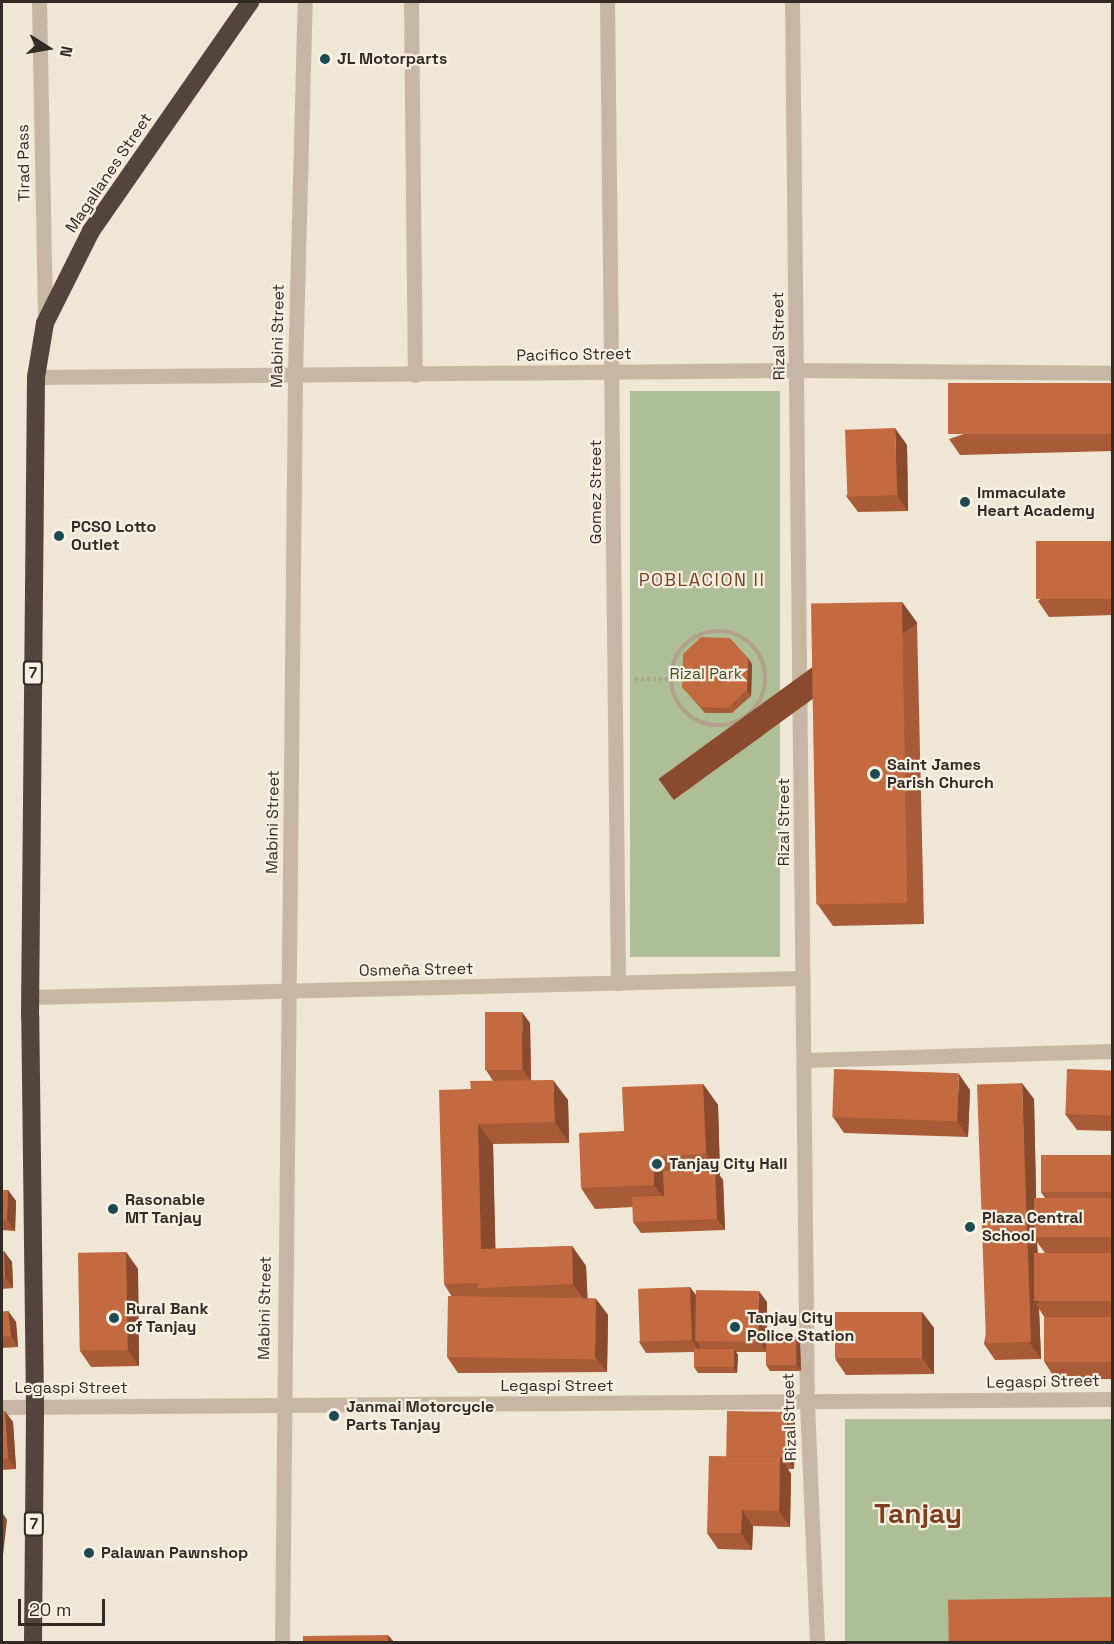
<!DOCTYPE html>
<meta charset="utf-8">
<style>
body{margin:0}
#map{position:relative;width:1114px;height:1644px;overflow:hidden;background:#f0e6d6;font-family:"Space Grotesk",sans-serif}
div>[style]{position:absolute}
.green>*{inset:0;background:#aebe97;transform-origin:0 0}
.path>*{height:4px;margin-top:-2px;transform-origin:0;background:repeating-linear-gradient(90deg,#b3a08d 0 3px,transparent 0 6px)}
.path>.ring{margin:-2px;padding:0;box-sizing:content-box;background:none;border:4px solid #b3a08d;border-radius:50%}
.minor>*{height:15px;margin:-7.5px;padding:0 7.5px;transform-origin:7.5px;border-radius:7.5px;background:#c7b6a3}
.highway>*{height:18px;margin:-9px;padding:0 9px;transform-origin:9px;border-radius:9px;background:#53453c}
.wall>*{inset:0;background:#a95b37}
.shaded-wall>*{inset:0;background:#894a2d;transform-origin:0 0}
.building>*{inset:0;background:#c46a40;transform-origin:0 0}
.dots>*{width:16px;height:16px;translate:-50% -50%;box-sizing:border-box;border:3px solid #f8f0e2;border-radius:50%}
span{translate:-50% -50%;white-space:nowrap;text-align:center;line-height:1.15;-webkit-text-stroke:4.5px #f8f0e2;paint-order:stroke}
.shield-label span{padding:2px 4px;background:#f8f0e2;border:2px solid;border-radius:4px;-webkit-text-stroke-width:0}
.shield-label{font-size:15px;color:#322a25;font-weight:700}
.poi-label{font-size:16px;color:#322a25;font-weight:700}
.left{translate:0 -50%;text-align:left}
.street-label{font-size:16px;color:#322a25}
.park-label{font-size:16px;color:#3f5029}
.neighbourhood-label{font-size:18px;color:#803e20;letter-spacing:1.5px}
.town-label{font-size:28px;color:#803e20;font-weight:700}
.frame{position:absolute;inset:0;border:3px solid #322a25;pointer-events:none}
.north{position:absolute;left:18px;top:18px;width:60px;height:60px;-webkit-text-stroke:4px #f8f0e2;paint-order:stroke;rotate:101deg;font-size:16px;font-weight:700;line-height:24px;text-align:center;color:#322a25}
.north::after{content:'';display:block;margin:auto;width:21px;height:27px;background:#322a25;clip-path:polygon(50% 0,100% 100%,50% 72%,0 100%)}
.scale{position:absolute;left:18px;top:1599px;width:87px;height:27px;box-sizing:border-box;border:3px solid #322a25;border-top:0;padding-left:8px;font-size:18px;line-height:21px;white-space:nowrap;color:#322a25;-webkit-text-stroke:4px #f8f0e2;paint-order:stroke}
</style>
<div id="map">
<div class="green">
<i style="left:780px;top:391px;width:566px;height:150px;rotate:90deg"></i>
<i style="left:1112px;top:1419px;width:223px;height:267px;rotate:90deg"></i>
</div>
<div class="path">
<i class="ring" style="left:671px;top:631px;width:90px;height:90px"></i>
<i style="left:635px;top:679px;width:35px"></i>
</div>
<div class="minor">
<i style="left:39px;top:2px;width:320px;rotate:88.9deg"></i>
<i style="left:411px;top:2px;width:373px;rotate:89.4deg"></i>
<i style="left:607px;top:2px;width:981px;rotate:89.36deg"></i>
<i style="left:792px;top:2px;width:1401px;rotate:89.39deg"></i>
<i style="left:807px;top:1403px;width:239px;rotate:87.6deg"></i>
<i style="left:36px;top:377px;width:762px;rotate:-0.53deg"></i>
<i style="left:798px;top:370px;width:314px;rotate:0.5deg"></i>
<i style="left:30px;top:997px;width:773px;rotate:-1.41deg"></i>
<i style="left:805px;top:1060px;width:307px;rotate:-1.7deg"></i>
<i style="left:2px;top:1407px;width:1110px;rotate:-0.41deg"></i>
<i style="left:282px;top:1642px;width:1270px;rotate:-89.41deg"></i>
<i style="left:295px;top:372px;width:370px;rotate:-88.5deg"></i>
</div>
<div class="highway">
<i style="left:33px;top:1642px;width:236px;rotate:-89.5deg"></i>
<i style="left:35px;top:1406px;width:391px;rotate:-90.7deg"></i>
<i style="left:30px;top:1015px;width:638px;rotate:-89.46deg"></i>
<i style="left:36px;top:377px;width:55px;rotate:-80.5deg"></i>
<i style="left:45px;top:323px;width:103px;rotate:-63.4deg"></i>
<i style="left:91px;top:231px;width:279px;rotate:-55.2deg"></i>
</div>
<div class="wall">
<i style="clip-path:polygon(1113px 383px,1113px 451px,960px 455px,949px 439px)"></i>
<i style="clip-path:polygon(907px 445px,908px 511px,858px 512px,846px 496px)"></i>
<i style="clip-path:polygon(1113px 541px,1113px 615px,1049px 617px,1038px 601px)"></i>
<i style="clip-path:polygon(902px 602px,917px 623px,924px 924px,833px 926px,818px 905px)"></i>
<i style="clip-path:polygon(752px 664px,751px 696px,732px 713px,705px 713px,682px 687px)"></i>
<i style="clip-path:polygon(530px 1023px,531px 1080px,568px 1100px,569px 1143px,493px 1144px,495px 1249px,572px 1246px,586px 1266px,587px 1298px,596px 1299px,608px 1315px,607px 1372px,458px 1373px,447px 1357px,452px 1297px,444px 1284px,471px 1089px,493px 1081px,486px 1070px)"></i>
<i style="clip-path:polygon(1113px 1071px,1113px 1131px,1077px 1130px,1065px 1114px)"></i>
<i style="clip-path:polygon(703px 1084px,718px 1105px,720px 1175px,719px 1175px,723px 1180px,725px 1230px,641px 1233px,633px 1222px,633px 1207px,595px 1209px,581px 1188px,624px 1131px)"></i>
<i style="clip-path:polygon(970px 1090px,968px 1137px,844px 1133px,833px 1117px)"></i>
<i style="clip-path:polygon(1034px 1099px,1036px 1198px,1045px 1198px,1041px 1192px,1113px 1155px,1113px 1253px,1045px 1253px,1037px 1242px,1038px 1255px,1113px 1253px,1113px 1379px,1056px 1380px,1045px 1363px,1045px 1318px,1039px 1309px,1041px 1359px,995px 1360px,984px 1344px)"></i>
<i style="clip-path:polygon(2px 1190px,8px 1190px,16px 1201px,15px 1231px,2px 1230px)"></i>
<i style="clip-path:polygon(2px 1252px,12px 1262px,13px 1288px,2px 1289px)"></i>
<i style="clip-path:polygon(126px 1252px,138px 1269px,139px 1366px,91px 1367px,80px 1351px)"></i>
<i style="clip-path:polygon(690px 1287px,696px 1296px,767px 1302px,767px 1337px,796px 1337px,800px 1343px,801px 1371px,770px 1371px,766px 1365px,766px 1352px,736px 1352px,738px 1355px,737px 1373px,698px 1373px,694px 1367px,694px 1352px,646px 1353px,639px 1342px)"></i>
<i style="clip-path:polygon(8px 1311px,16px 1322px,18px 1347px,2px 1348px,2px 1312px)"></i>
<i style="clip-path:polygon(922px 1312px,934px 1328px,934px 1374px,846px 1375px,835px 1359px)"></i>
<i style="clip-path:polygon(2px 1411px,13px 1422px,16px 1469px,2px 1470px)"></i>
<i style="clip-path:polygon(795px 1423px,794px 1469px,788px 1469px,791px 1474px,790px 1527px,753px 1526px,752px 1550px,718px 1549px,707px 1533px,726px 1456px)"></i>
</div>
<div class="shaded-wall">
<i style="clip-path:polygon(895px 428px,907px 445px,908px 511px,897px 495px)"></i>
<i style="left:902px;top:602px;width:26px;height:301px;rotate:54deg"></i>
<i style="clip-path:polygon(748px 658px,752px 664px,751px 696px,747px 690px)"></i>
<i style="clip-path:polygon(522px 1012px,530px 1023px,531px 1081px,523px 1070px)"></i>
<i style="clip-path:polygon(959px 1074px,970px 1090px,968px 1137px,957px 1121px)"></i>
<i style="clip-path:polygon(553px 1080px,568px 1100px,569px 1143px,555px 1122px)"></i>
<i style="clip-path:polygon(1022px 1083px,1034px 1099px,1037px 1237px,1033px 1237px,1037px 1242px,1039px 1303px,1035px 1303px,1039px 1309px,1041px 1359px,1029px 1342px)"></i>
<i style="clip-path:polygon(703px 1084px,718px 1105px,720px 1175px,706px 1154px)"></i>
<i style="clip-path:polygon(478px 1124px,493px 1144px,496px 1270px,481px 1249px)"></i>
<i style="clip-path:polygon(653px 1156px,668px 1177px,669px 1205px,654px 1185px)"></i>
<i style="clip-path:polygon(715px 1169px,723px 1180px,725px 1230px,717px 1219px)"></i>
<i style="clip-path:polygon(8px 1190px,16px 1201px,15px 1231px,7px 1220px)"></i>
<i style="clip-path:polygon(572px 1246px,586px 1266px,588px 1305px,573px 1284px)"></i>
<i style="clip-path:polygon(4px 1251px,12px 1262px,13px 1288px,5px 1277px)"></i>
<i style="clip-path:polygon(126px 1252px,138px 1269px,139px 1366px,128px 1350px)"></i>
<i style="clip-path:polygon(690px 1287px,698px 1298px,696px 1341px,699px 1345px,700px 1352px,692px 1340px)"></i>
<i style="clip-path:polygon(759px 1291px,767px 1302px,767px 1352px,759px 1340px)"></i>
<i style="clip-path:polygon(596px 1299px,608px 1315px,607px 1372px,595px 1356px)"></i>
<i style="clip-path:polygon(8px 1311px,16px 1322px,18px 1347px,11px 1336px)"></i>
<i style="clip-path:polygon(922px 1312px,934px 1328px,934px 1374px,922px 1358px)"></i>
<i style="clip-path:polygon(796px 1337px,800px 1343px,801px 1371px,797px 1365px)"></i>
<i style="clip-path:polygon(734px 1349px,738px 1355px,737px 1373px,733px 1367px)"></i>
<i style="clip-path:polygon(5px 1411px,13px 1422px,16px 1469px,8px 1458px)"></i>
<i style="clip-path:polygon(787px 1412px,795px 1423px,794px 1469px,787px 1458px)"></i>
<i style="clip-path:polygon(780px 1457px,791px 1474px,790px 1527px,779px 1511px)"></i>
<i style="clip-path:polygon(742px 1510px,753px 1526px,752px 1550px,741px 1533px)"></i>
<i style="clip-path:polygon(2px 1512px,7px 1520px,2px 1564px)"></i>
<i style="clip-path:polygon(388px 1635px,394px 1642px,388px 1642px)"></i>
</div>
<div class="building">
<i style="left:1113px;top:383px;width:51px;height:165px;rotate:90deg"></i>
<i style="left:895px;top:428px;width:67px;height:50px;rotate:88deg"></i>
<i style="left:1113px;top:541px;width:58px;height:77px;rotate:90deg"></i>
<i style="left:902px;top:602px;width:301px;height:91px;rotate:89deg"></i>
<i style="clip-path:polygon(701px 637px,730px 638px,748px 658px,747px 690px,728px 708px,701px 707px,682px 687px,683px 654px)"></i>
<i style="left:485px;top:1012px;width:37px;height:58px"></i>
<i style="left:834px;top:1069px;width:125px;height:48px;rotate:2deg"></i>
<i style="left:1067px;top:1069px;width:46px;height:45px;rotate:2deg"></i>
<i style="clip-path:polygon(553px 1080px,555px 1122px,478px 1124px,481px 1249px,572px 1246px,573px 1284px,478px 1288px,478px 1283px,444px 1284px,439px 1090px,471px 1089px,470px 1081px)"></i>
<i style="left:1022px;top:1083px;width:259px;height:45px;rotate:88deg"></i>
<i style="clip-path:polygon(703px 1084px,706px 1154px,653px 1156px,654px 1185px,581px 1188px,579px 1133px,624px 1131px,622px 1087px)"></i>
<i style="left:1041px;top:1155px;width:72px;height:37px"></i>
<i style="clip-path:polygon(715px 1169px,717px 1219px,633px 1222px,632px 1197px,664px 1196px,663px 1171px)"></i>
<i style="clip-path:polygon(2px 1190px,8px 1190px,7px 1220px,2px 1219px)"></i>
<i style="left:1034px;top:1198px;width:79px;height:39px"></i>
<i style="clip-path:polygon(4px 1251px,5px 1277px,2px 1278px,2px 1252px)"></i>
<i style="left:126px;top:1252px;width:98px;height:48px;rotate:89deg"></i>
<i style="left:1113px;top:1253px;width:48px;height:79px;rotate:90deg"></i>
<i style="left:690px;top:1287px;width:53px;height:52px;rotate:88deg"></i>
<i style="left:696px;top:1290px;width:63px;height:51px;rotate:1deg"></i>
<i style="left:448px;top:1296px;width:148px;height:61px;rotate:1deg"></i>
<i style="clip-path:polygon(8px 1311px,11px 1336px,2px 1337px,2px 1312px)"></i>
<i style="left:922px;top:1312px;width:46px;height:87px;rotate:90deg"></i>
<i style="left:1113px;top:1317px;width:45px;height:69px;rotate:90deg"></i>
<i style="left:766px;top:1337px;width:30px;height:28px"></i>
<i style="left:694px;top:1349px;width:40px;height:18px"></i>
<i style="clip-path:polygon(2px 1411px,5px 1411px,8px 1458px,2px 1459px)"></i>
<i style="left:727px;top:1411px;width:60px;height:45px;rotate:1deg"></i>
<i style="clip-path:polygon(709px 1456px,780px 1457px,779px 1511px,742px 1510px,741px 1533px,707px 1533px)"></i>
<i style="left:1112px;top:1597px;width:45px;height:164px;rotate:89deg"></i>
<i style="clip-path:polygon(388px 1635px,388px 1642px,303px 1642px,303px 1636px)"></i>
</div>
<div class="dots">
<i style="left:325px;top:59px;background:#1c4b53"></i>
<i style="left:965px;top:502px;background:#1c4b53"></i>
<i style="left:59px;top:536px;background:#1c4b53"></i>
<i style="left:875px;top:774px;background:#1c4b53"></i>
<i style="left:657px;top:1164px;background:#1c4b53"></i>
<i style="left:113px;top:1209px;background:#1c4b53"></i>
<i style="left:970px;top:1227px;background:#1c4b53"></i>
<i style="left:114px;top:1318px;background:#1c4b53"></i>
<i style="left:735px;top:1327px;background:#1c4b53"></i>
<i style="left:334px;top:1416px;background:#1c4b53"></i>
<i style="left:89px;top:1553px;background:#1c4b53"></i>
</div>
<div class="shield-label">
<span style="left:33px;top:673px">7</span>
<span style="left:34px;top:1524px">7</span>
</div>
<div class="poi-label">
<span class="left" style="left:337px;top:59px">JL Motorparts</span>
<span class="left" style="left:977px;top:502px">Immaculate<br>Heart Academy</span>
<span class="left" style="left:71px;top:536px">PCSO Lotto<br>Outlet</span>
<span class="left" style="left:887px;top:774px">Saint James<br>Parish Church</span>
<span class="left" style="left:669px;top:1164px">Tanjay City Hall</span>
<span class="left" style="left:125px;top:1209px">Rasonable<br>MT Tanjay</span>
<span class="left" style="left:982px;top:1227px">Plaza Central<br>School</span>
<span class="left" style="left:126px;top:1318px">Rural Bank<br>of Tanjay</span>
<span class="left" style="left:747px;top:1327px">Tanjay City<br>Police Station</span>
<span class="left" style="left:346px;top:1416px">Janmai Motorcycle<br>Parts Tanjay</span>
<span class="left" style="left:101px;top:1553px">Palawan Pawnshop</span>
</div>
<div class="street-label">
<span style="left:24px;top:163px;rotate:-91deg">Tirad Pass</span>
<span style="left:109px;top:173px;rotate:-56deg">Magallanes Street</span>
<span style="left:278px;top:336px;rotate:-89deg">Mabini Street</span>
<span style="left:779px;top:336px;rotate:-91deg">Rizal Street</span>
<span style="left:574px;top:355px;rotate:-1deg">Pacifico Street</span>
<span style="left:596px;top:492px;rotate:-90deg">Gomez Street</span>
<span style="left:273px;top:822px;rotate:-89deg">Mabini Street</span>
<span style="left:784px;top:822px;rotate:-90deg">Rizal Street</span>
<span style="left:416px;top:970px;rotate:-1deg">Osmeña Street</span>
<span style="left:265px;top:1308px;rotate:-89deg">Mabini Street</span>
<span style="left:1043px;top:1382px;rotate:-1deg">Legaspi Street</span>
<span style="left:557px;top:1386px">Legaspi Street</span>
<span style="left:71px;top:1388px">Legaspi Street</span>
<span style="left:790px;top:1417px;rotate:-92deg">Rizal Street</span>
</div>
<div class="park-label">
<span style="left:706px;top:674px">Rizal Park</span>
</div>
<div class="neighbourhood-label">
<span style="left:702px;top:580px">POBLACION II</span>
</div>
<div class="town-label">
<span style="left:918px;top:1513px">Tanjay</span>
</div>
<div class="frame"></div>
<div class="north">N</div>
<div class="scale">20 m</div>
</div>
